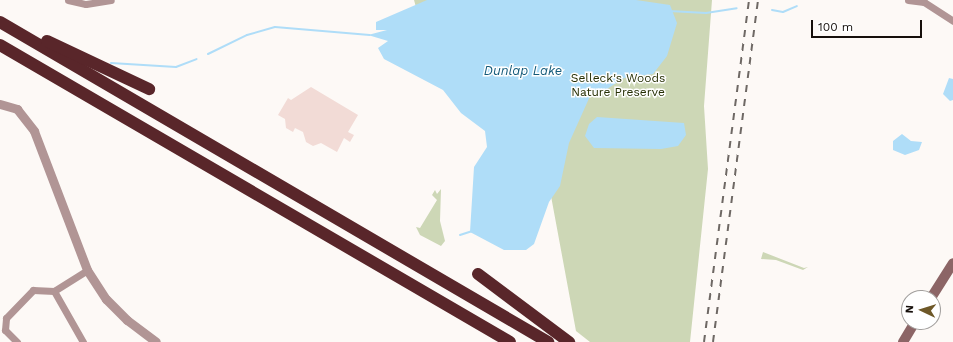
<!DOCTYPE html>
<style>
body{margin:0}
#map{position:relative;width:953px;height:342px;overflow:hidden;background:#fdf9f6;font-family:"Work Sans",sans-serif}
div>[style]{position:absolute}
.green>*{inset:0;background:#cdd7b6}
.water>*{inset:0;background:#afddf8}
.stream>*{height:2px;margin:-1px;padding:0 1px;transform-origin:1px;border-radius:1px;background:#afddf8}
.building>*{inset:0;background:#f2dbd6}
.minor>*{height:7px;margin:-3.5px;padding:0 3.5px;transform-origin:3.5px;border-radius:3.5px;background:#b19595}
.tertiary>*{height:9px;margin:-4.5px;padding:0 4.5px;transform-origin:4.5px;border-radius:4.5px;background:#b19595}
.secondary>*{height:10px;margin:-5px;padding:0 5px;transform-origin:5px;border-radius:5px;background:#8c6566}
.motorway>*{height:12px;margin:-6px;padding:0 6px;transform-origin:6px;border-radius:6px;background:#59262a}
.rail>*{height:2px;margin-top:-1px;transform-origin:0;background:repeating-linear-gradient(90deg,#6e6864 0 7px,transparent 0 14px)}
span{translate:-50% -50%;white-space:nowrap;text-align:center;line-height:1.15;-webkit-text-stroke:3px #fff;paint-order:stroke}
.park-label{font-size:12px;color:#262f04}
.water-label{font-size:13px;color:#135a7a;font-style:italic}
.north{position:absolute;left:901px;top:290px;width:40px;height:40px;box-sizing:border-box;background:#fff;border:1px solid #a29f9d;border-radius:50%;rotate:274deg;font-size:11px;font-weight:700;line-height:16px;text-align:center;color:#160f0b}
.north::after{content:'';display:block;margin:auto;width:14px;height:18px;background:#6e5828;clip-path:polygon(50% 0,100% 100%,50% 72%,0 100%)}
.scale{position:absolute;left:811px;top:20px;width:111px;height:18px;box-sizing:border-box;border:2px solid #160f0b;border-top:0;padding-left:5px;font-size:12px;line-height:14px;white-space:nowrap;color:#160f0b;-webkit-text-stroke:3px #fff;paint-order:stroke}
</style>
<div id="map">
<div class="green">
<i style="clip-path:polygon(414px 0,712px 0,704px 106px,708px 169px,690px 342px,590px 342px,576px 331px,531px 88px,425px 40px)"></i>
<i style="clip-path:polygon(441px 189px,440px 221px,445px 241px,441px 246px,420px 235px,416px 227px,420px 228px,437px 200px,432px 195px,435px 190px,437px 194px)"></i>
<i style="clip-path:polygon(763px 252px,804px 268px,808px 267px,803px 270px,776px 260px,761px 259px)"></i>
</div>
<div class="water">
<i style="clip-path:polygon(427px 0,636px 0,670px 5px,677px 23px,667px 56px,653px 74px,624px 78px,607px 89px,591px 94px,569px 143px,560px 186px,549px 202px,534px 244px,526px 250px,504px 250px,470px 232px,474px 167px,487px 147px,485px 131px,461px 113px,443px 90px,384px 59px,378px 48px,388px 41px,368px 35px,387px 30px,376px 30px,376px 22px)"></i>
<i style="clip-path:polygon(949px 78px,953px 79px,953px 100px,950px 101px,943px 94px)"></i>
<i style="clip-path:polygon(597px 117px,684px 123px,686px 135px,678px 146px,661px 149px,594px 148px,585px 136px,589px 124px)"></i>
<i style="clip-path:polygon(902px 134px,911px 141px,922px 142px,919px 150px,905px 155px,893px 150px,893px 141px)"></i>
</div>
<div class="stream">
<i style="left:772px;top:10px;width:11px;rotate:10deg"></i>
<i style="left:783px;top:12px;width:15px;rotate:-23deg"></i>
<i style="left:669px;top:11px;width:37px;rotate:3deg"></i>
<i style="left:706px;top:13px;width:31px;rotate:-9deg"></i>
<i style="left:208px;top:54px;width:43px;rotate:-26deg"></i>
<i style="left:247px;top:35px;width:29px;rotate:-16deg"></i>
<i style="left:275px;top:27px;width:95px;rotate:4.8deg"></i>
<i style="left:111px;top:63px;width:65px;rotate:3.5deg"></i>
<i style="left:176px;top:67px;width:22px;rotate:-21deg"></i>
<i style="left:460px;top:235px;width:13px;rotate:-18deg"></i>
</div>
<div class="building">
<i style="clip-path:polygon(311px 87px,358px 115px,348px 132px,354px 135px,350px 142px,344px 138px,337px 152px,321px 143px,313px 146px,306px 142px,303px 132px,295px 128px,293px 132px,286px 128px,285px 119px,278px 115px,288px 98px,291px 100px)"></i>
</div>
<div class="minor">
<i style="left:68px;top:0;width:18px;rotate:13deg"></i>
<i style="left:86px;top:4px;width:25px;rotate:-9deg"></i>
<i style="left:908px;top:0;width:16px;rotate:7deg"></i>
<i style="left:924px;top:2px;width:35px;rotate:33deg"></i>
<i style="left:54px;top:291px;width:59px;rotate:60.4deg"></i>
<i style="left:17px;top:342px;width:17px;rotate:-135deg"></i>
<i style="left:5px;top:330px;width:12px;rotate:-85deg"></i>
<i style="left:6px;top:318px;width:39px;rotate:-46deg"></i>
<i style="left:33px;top:290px;width:21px;rotate:3deg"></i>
<i style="left:54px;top:291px;width:39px;rotate:-32deg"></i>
</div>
<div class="tertiary">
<i style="left:0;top:104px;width:18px;rotate:16deg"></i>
<i style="left:17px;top:109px;width:28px;rotate:52deg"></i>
<i style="left:34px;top:131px;width:149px;rotate:69.1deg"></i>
<i style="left:87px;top:270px;width:35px;rotate:57deg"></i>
<i style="left:106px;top:299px;width:30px;rotate:45deg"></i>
<i style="left:127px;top:320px;width:36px;rotate:37deg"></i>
</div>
<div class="secondary">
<i style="left:931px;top:298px;width:41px;rotate:-57.8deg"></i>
<i style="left:903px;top:342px;width:23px;rotate:-59deg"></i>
</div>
<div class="motorway">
<i style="left:0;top:22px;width:635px;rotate:30.28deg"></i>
<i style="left:47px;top:41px;width:113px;rotate:25.2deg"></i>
<i style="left:0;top:45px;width:590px;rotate:30.21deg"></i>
<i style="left:478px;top:274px;width:114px;rotate:36.8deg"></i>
</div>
<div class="rail">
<i style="left:704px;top:342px;width:345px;rotate:-82.5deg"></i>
<i style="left:713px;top:342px;width:345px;rotate:-82.5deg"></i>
</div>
<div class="park-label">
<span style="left:618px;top:86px">Selleck's Woods<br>Nature Preserve</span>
</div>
<div class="water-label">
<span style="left:523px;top:71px">Dunlap Lake</span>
</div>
<div class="north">N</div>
<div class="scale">100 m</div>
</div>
